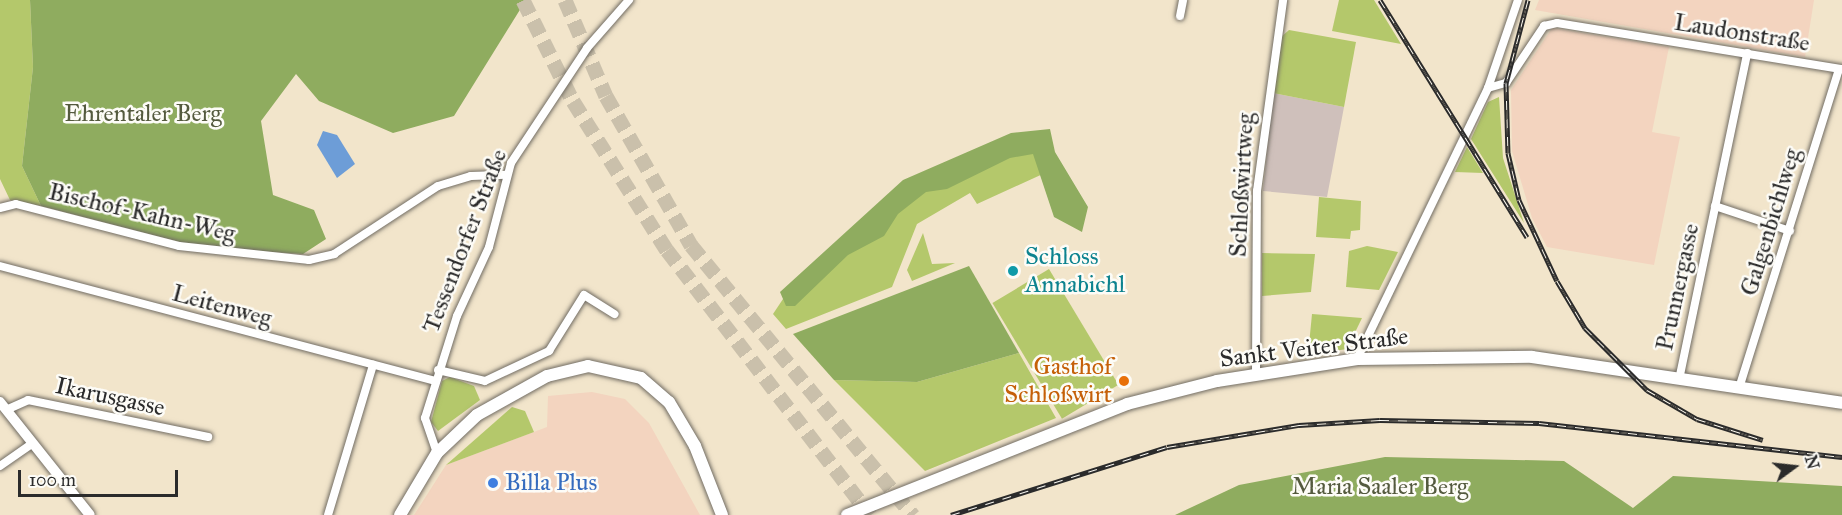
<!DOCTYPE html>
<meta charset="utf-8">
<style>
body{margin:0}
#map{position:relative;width:1842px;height:515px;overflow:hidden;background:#f2e5cb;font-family:"IM FELL Great Primer",serif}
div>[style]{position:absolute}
.built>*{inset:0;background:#f3d4bf}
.industrial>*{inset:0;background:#cfc0bb}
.green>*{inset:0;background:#b4c86b;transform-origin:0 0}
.forest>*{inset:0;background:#8fac5f}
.water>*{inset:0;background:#6d9dd7}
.motorway-tunnel>*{height:15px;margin-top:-7.5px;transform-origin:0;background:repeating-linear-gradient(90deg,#cac0ab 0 15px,transparent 0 23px)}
.roads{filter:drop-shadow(0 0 2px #716c63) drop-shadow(0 0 2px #716c63)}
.minor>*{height:8px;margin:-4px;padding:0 4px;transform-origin:4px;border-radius:4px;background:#fff}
.tertiary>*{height:10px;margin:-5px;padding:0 5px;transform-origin:5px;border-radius:5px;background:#fff}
.secondary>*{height:12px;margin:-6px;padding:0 6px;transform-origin:6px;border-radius:6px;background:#fff}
.rail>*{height:5px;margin-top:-2.5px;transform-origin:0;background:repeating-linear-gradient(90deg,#fdfcf7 0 9px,#2b2b2b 0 18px);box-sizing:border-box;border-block:2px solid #2b2b2b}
.dots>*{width:16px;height:16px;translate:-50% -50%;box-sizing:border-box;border:3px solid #fdfcf7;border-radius:50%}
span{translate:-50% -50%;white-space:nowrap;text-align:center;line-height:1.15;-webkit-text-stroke:5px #fdfcf7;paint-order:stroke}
.street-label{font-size:24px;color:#2b2b2b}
.park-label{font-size:24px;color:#545a3e}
.culture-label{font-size:24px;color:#0d838f}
.left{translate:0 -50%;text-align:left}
.food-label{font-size:24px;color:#c56008}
.right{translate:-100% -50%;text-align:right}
.shop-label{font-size:24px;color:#366cbe}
.north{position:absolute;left:1764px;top:437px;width:60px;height:60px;-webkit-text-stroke:4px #fdfcf7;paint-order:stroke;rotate:75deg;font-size:16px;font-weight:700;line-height:24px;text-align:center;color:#2b2b2b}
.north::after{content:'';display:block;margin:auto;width:21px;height:27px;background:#2b2b2b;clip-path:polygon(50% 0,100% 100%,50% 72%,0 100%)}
.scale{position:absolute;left:18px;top:470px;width:160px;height:27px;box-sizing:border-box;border:3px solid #2b2b2b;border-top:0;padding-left:8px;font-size:18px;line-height:21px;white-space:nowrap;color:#2b2b2b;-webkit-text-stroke:4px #fdfcf7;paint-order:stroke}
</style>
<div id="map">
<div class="built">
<i style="clip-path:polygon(1539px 0,1814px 0,1805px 57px,1535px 10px)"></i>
<i style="clip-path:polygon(1552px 28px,1669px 47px,1652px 132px,1680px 137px,1654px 265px,1547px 247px,1532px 218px,1512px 151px,1511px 90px)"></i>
<i style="clip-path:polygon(592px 392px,625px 399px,649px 423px,700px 515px,414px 515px,446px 465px,547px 427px,548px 396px)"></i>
</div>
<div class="industrial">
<i style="clip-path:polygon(1273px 93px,1344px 107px,1327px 197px,1263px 191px)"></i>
</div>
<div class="green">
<i style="clip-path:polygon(0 0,30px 0,33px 67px,22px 166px,41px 206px,10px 200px,0 179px)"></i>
<i style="clip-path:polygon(1339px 0,1374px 0,1401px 44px,1332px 31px)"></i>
<i style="clip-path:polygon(1289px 30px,1356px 42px,1344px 107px,1273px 93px,1281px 37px)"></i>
<i style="clip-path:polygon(1499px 97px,1503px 158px,1524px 223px,1471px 139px,1488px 102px)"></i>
<i style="clip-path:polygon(1029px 133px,1045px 173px,977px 204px,970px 193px,917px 224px,892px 287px,786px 329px,773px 314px,793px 284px,908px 185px)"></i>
<i style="clip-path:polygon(1467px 147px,1483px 173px,1455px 172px)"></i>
<i style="clip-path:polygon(1319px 197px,1361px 201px,1360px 230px,1351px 231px,1350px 239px,1316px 237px)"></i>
<i style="clip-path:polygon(923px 233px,932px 264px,955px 263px,912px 281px,907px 270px)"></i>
<i style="clip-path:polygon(1367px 246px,1398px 252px,1379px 290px,1346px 287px,1349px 251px)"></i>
<i style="clip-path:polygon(1262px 253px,1315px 254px,1311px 292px,1262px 296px)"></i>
<i style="left:1049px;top:269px;width:135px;height:66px;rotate:59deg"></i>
<i style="clip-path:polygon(1312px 314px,1362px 318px,1347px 349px,1308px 355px)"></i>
<i style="clip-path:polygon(1019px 353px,1056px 418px,925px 471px,834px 380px,917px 382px)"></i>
<i style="clip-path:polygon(450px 377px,474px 386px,480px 400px,438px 431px,431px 422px,442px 381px)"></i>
<i style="clip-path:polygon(512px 407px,525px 411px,534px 432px,446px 465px)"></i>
</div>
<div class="forest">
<i style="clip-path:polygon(30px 0,526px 0,454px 116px,393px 133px,319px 101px,296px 74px,261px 121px,273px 195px,314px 210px,326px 239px,303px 254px,203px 248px,41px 206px,22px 166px,33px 67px)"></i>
<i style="clip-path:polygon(1050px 129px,1055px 152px,1088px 207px,1082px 232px,1054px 217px,1033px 154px,1010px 158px,947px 189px,926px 192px,898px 214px,884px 236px,848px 255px,795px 306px,786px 306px,780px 292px,903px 180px,1011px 133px)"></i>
<i style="clip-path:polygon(969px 266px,1019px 353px,917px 382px,834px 380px,793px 334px)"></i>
<i style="clip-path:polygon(1385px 457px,1564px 461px,1633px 508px,1673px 476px,1842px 486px,1842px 515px,1175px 515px,1239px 485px)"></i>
</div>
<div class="water">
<i style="clip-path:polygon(323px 131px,337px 135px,355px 164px,337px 178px,317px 145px)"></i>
</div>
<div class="motorway-tunnel">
<i style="left:523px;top:0;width:113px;rotate:63.7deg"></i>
<i style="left:573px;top:101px;width:176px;rotate:57.8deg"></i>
<i style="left:667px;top:250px;width:334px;rotate:52.5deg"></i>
<i style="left:565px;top:0;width:104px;rotate:66.9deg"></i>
<i style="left:606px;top:96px;width:172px;rotate:60.3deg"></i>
<i style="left:691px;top:245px;width:350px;rotate:50.6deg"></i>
</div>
<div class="roads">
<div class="minor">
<i style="left:1180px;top:16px;width:16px;rotate:-79deg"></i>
<i style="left:1488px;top:88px;width:19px;rotate:-16deg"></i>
<i style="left:1506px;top:83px;width:69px;rotate:-56.3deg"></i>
<i style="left:1544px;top:26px;width:13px;rotate:-13deg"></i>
<i style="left:1557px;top:23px;width:289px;rotate:9.2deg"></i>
<i style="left:1715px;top:206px;width:79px;rotate:18.4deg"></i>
<i style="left:0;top:208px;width:16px;rotate:-14deg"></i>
<i style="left:16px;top:204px;width:168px;rotate:14.4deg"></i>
<i style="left:179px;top:246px;width:131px;rotate:6.1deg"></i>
<i style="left:309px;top:260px;width:26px;rotate:-13deg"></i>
<i style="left:334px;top:254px;width:124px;rotate:-33.2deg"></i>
<i style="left:438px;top:186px;width:34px;rotate:-17deg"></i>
<i style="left:471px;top:176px;width:35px;rotate:-2deg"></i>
<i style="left:0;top:266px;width:450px;rotate:14.8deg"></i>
<i style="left:1357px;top:359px;width:301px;rotate:-64.2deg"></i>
<i style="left:1488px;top:88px;width:93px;rotate:-71.2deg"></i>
<i style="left:438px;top:370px;width:48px;rotate:13.2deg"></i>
<i style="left:485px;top:381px;width:71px;rotate:-25.1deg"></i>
<i style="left:549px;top:351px;width:66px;rotate:-58deg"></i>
<i style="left:584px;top:295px;width:36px;rotate:32deg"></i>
<i style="left:1256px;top:373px;width:182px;rotate:-89.7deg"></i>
<i style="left:1257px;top:191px;width:193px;rotate:-82.2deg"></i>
<i style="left:1680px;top:375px;width:329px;rotate:-78.2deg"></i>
<i style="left:1740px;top:385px;width:331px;rotate:-72.6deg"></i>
<i style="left:6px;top:410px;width:24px;rotate:-24deg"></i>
<i style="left:28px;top:400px;width:184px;rotate:11.6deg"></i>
<i style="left:437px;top:453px;width:37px;rotate:-109deg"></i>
<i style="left:425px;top:418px;width:107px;rotate:-72.6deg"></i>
<i style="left:457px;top:316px;width:76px;rotate:-65.1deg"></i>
<i style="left:489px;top:247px;width:87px;rotate:-75.3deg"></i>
<i style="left:511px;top:163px;width:138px;rotate:-56.5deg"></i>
<i style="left:587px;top:48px;width:64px;rotate:-48.8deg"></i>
<i style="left:0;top:466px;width:40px;rotate:-34.9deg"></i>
<i style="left:328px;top:515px;width:157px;rotate:-73.3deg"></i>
</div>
<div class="tertiary">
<i style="left:0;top:402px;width:144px;rotate:51.5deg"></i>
</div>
<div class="secondary">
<i style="left:400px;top:515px;width:72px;rotate:-59.2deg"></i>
<i style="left:437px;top:453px;width:55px;rotate:-43.5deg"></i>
<i style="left:477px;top:415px;width:80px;rotate:-29.1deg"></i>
<i style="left:547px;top:376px;width:42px;rotate:-13.7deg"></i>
<i style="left:588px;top:366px;width:54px;rotate:12.8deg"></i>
<i style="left:641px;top:378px;width:37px;rotate:41deg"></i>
<i style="left:669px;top:402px;width:51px;rotate:59.4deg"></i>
<i style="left:695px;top:446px;width:74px;rotate:68.6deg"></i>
<i style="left:847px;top:515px;width:301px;rotate:-21.6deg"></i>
<i style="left:1127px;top:404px;width:93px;rotate:-14.3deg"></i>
<i style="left:1217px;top:381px;width:142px;rotate:-8.9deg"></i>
<i style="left:1357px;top:359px;width:175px;rotate:-0.7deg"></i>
<i style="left:1532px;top:357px;width:313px;rotate:8.4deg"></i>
</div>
</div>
<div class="rail">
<i style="left:1380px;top:0;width:279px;rotate:58.2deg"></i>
<i style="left:1528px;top:0;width:86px;rotate:104.8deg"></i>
<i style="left:1506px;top:83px;width:70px;rotate:88.4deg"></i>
<i style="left:1508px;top:153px;width:48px;rotate:76.8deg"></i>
<i style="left:1519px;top:200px;width:89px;rotate:64.9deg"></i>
<i style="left:1557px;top:281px;width:55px;rotate:59.2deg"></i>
<i style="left:1585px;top:328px;width:88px;rotate:45deg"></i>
<i style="left:1647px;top:390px;width:58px;rotate:30.1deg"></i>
<i style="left:1697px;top:419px;width:69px;rotate:17.7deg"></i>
<i style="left:951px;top:515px;width:226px;rotate:-17.5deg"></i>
<i style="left:1167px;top:447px;width:134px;rotate:-9.5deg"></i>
<i style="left:1299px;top:425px;width:81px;rotate:-3.5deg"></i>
<i style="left:1380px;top:420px;width:159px;rotate:1.1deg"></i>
<i style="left:1539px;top:423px;width:305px;rotate:6.4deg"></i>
</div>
<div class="dots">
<i style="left:1013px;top:271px;background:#0f9aa8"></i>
<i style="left:1124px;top:381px;background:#e8710a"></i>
<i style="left:493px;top:483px;background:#3f7fe0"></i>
</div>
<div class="street-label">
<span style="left:1742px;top:33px;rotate:9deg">Laudonstraße</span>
<span style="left:1242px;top:185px;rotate:-87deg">Schloßwirtweg</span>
<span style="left:142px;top:213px;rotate:13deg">Bischof-Kahn-Weg</span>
<span style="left:1771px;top:222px;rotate:-73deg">Galgenbichlweg</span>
<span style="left:465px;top:241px;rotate:-69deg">Tessendorfer Straße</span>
<span style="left:1678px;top:287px;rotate:-78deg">Prunnergasse</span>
<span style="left:222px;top:306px;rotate:15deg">Leitenweg</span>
<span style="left:1314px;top:348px;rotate:-7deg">Sankt Veiter Straße</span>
<span style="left:110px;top:397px;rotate:12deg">Ikarusgasse</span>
</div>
<div class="park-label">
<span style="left:143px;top:114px">Ehrentaler Berg</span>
<span style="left:1380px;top:487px">Maria Saaler Berg</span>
</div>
<div class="culture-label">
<span class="left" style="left:1025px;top:271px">Schloss<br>Annabichl</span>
</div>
<div class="food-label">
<span class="right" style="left:1112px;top:381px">Gasthof<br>Schloßwirt</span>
</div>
<div class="shop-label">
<span class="left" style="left:505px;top:483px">Billa Plus</span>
</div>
<div class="north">N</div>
<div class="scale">100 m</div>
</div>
